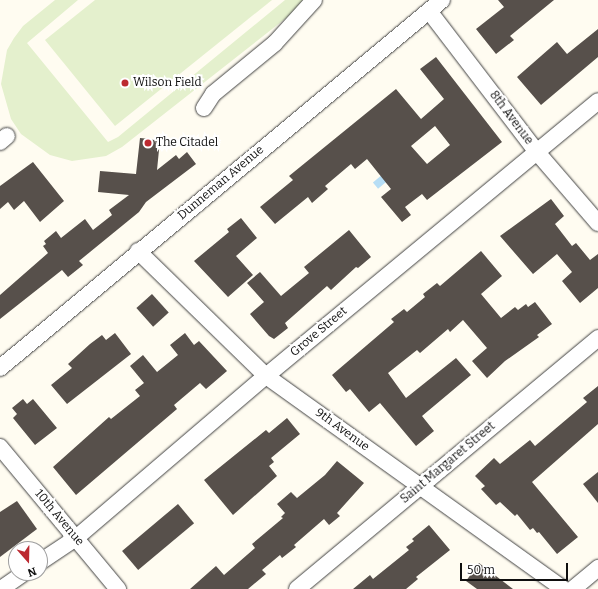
<!DOCTYPE html>
<style>
body{margin:0}
#map{position:relative;width:598px;height:589px;overflow:hidden;background:#fffcf1;font-family:Bitter,serif}
div>[style]{position:absolute}
.pitch>*{inset:0;background:#e4f0cd}
.water>*{inset:0;background:#b7def5;transform-origin:0 0}
.building>*{inset:0;background:#57504b;transform-origin:0 0}
.roads{filter:drop-shadow(0 0 1px #424242) drop-shadow(0 0 1px #424242)}
.minor>*{height:16px;margin:-8px;padding:0 8px;transform-origin:8px;border-radius:8px;background:#fff}
.dots>*{width:11px;height:11px;translate:-50% -50%;box-sizing:border-box;border:2px solid #fff;border-radius:50%}
span{translate:-50% -50%;white-space:nowrap;text-align:center;line-height:1.15;-webkit-text-stroke:4px #fff;paint-order:stroke}
.poi-label{font-size:12px;color:#0f0f0f}
.left{translate:0 -50%;text-align:left}
.street-label{font-size:12px;color:#0f0f0f}
.north{position:absolute;left:8px;top:541px;width:40px;height:40px;box-sizing:border-box;background:#fff;border:1px solid #9f9f9f;border-radius:50%;rotate:160deg;font-size:11px;font-weight:700;line-height:16px;text-align:center;color:#0f0f0f}
.north::after{content:'';display:block;margin:auto;width:14px;height:18px;background:#bc2a31;clip-path:polygon(50% 0,100% 100%,50% 72%,0 100%)}
.scale{position:absolute;left:460px;top:563px;width:108px;height:18px;box-sizing:border-box;border:2px solid #0f0f0f;border-top:0;padding-left:5px;font-size:12px;line-height:14px;white-space:nowrap;color:#0f0f0f;-webkit-text-stroke:3px #fff;paint-order:stroke}
</style>
<div id="map">
<div class="pitch">
<i style="clip-path:polygon(55px 0,78px 0,27px 43px,108px 142px,118px 137px,285px 0,309px 0,122px 147px,106px 156px,72px 161px,50px 155px,21px 134px,11px 119px,1px 84px,7px 50px,14px 38px,23px 26px)"></i>
<i style="clip-path:polygon(95px 0,272px 0,115px 126px,45px 40px)"></i>
</div>
<div class="water">
<i style="left:389px;top:169px;width:8px;height:21px;rotate:50deg"></i>
</div>
<div class="building">
<i style="clip-path:polygon(498px 0,554px 0,510px 36px,514px 40px,496px 54px,476px 29px,504px 7px)"></i>
<i style="clip-path:polygon(598px 29px,598px 57px,541px 105px,517px 77px,557px 42px,567px 54px)"></i>
<i style="clip-path:polygon(evenodd,436px 57px,502px 142px,427px 200px,422px 194px,405px 207px,411px 215px,402px 222px,381px 197px,391px 189px,367px 159px,355px 169px,351px 164px,325px 186px,328px 189px,312px 203px,308px 197px,275px 224px,260px 207px,293px 180px,289px 176px,396px 89px,421px 119px,444px 99px,420px 69px,436px 57px,435px 126px,450px 145px,427px 164px,411px 146px,435px 126px)"></i>
<i style="clip-path:polygon(140px 138px,160px 140px,157px 170px,176px 155px,179px 159px,187px 152px,196px 164px,146px 202px,139px 212px,79px 261px,83px 265px,68px 277px,62px 270px,0 319px,0 295px,48px 253px,43px 246px,46px 244px,44px 241px,56px 231px,61px 238px,85px 219px,93px 230px,112px 215px,109px 210px,129px 195px,98px 192px,100px 171px,136px 174px)"></i>
<i style="clip-path:polygon(33px 162px,64px 201px,40px 222px,24px 201px,14px 210px,8px 202px,0 209px,0 186px)"></i>
<i style="clip-path:polygon(551px 199px,564px 216px,555px 224px,572px 246px,576px 243px,590px 260px,598px 254px,598px 288px,580px 303px,562px 281px,572px 272px,557px 254px,533px 274px,500px 236px)"></i>
<i style="clip-path:polygon(241px 218px,257px 238px,236px 256px,253px 275px,228px 297px,194px 261px,229px 232px,227px 229px)"></i>
<i style="clip-path:polygon(349px 230px,371px 257px,358px 268px,356px 267px,331px 290px,327px 286px,285px 323px,288px 328px,274px 339px,269px 336px,250px 314px,264px 302px,247px 283px,260px 272px,281px 296px,309px 273px,304px 267px)"></i>
<i style="clip-path:polygon(481px 251px,502px 276px,481px 294px,501px 318px,515px 307px,518px 310px,526px 304px,528px 307px,535px 302px,552px 324px,537px 335px,539px 337px,505px 361px,487px 378px,472px 361px,487px 348px,463px 320px,450px 332px,448px 329px,420px 353px,417px 350px,388px 373px,406px 398px,456px 358px,471px 375px,422px 416px,434px 431px,416px 446px,380px 403px,369px 412px,350px 389px,346px 392px,332px 375px,394px 322px,391px 319px,404px 309px,407px 312px,425px 297px,423px 294px,437px 283px,440px 286px)"></i>
<i style="left:152px;top:294px;width:25px;height:21px;rotate:48deg"></i>
<i style="clip-path:polygon(115px 333px,131px 354px,67px 404px,51px 385px,72px 368px,68px 364px,90px 344px,102px 335px,106px 340px)"></i>
<i style="clip-path:polygon(185px 333px,194px 345px,199px 341px,227px 371px,206px 389px,200px 383px,174px 405px,177px 409px,76px 495px,53px 467px,109px 417px,111px 419px,140px 396px,135px 390px,144px 383px,130px 366px,143px 355px,157px 372px,178px 355px,170px 345px)"></i>
<i style="clip-path:polygon(598px 386px,598px 424px,532px 482px,578px 537px,557px 554px,539px 532px,537px 533px,533px 528px,530px 530px,517px 514px,515px 516px,500px 502px,496px 505px,481px 489px,485px 486px,475px 476px,494px 458px,500px 464px,530px 440px,535px 446px,587px 402px,583px 398px)"></i>
<i style="clip-path:polygon(23px 399px,27px 404px,33px 399px,57px 428px,35px 445px,13px 418px,17px 414px,12px 408px)"></i>
<i style="clip-path:polygon(287px 418px,300px 434px,271px 458px,274px 462px,269px 466px,277px 476px,233px 515px,204px 480px,266px 430px,269px 433px)"></i>
<i style="clip-path:polygon(337px 461px,364px 483px,337px 513px,340px 516px,329px 525px,324px 519px,294px 545px,296px 547px,282px 558px,280px 555px,262px 570px,266px 574px,248px 589px,190px 589px,216px 566px,224px 575px,255px 548px,252px 544px,283px 518px,281px 517px,285px 513px,277px 504px,291px 492px,297px 498px,325px 475px)"></i>
<i style="clip-path:polygon(598px 472px,598px 503px,583px 484px)"></i>
<i style="clip-path:polygon(17px 501px,37px 529px,0 557px,0 512px)"></i>
<i style="left:178px;top:504px;width:25px;height:73px;rotate:50deg"></i>
<i style="clip-path:polygon(429px 525px,450px 550px,416px 577px,418px 579px,406px 589px,353px 589px,370px 575px,373px 579px,409px 550px,406px 547px,414px 541px,412px 539px)"></i>
<i style="clip-path:polygon(479px 563px,513px 589px,477px 589px,466px 581px)"></i>
</div>
<div class="roads">
<div class="minor">
<i style="left:429px;top:11px;width:176px;rotate:52.6deg"></i>
<i style="left:536px;top:151px;width:95px;rotate:49.3deg"></i>
<i style="left:204px;top:108px;width:17px;rotate:-57deg"></i>
<i style="left:213px;top:94px;width:80px;rotate:-39.4deg"></i>
<i style="left:275px;top:43px;width:58px;rotate:-47.8deg"></i>
<i style="left:0;top:142px;width:9px;rotate:-41deg"></i>
<i style="left:138px;top:251px;width:179px;rotate:44.3deg"></i>
<i style="left:266px;top:376px;width:365px;rotate:35.6deg"></i>
<i style="left:0;top:368px;width:575px;rotate:-39.78deg"></i>
<i style="left:0;top:447px;width:185px;rotate:50.3deg"></i>
<i style="left:40px;top:562px;width:43px;rotate:-33.7deg"></i>
<i style="left:76px;top:538px;width:250px;rotate:-40.5deg"></i>
<i style="left:266px;top:376px;width:431px;rotate:-39.6deg"></i>
<i style="left:1px;top:589px;width:28px;rotate:-35deg"></i>
<i style="left:297px;top:589px;width:392px;rotate:-39.8deg"></i>
<i style="left:573px;top:589px;width:33px;rotate:-40deg"></i>
</div>
</div>
<div class="dots">
<i style="left:125px;top:83px;background:#bc2a31"></i>
<i style="left:148px;top:143px;background:#bc2a31"></i>
</div>
<div class="poi-label">
<span class="left" style="left:133px;top:83px">Wilson Field</span>
<span class="left" style="left:156px;top:143px">The Citadel</span>
</div>
<div class="street-label">
<span style="left:511px;top:118px;rotate:53deg">8th Avenue</span>
<span style="left:221px;top:183px;rotate:-40deg">Dunneman Avenue</span>
<span style="left:319px;top:332px;rotate:-40deg">Grove Street</span>
<span style="left:342px;top:430px;rotate:36deg">9th Avenue</span>
<span style="left:448px;top:463px;rotate:-40deg">Saint Margaret Street</span>
<span style="left:59px;top:518px;rotate:50deg">10th Avenue</span>
</div>
<div class="north">N</div>
<div class="scale">50 m</div>
</div>
